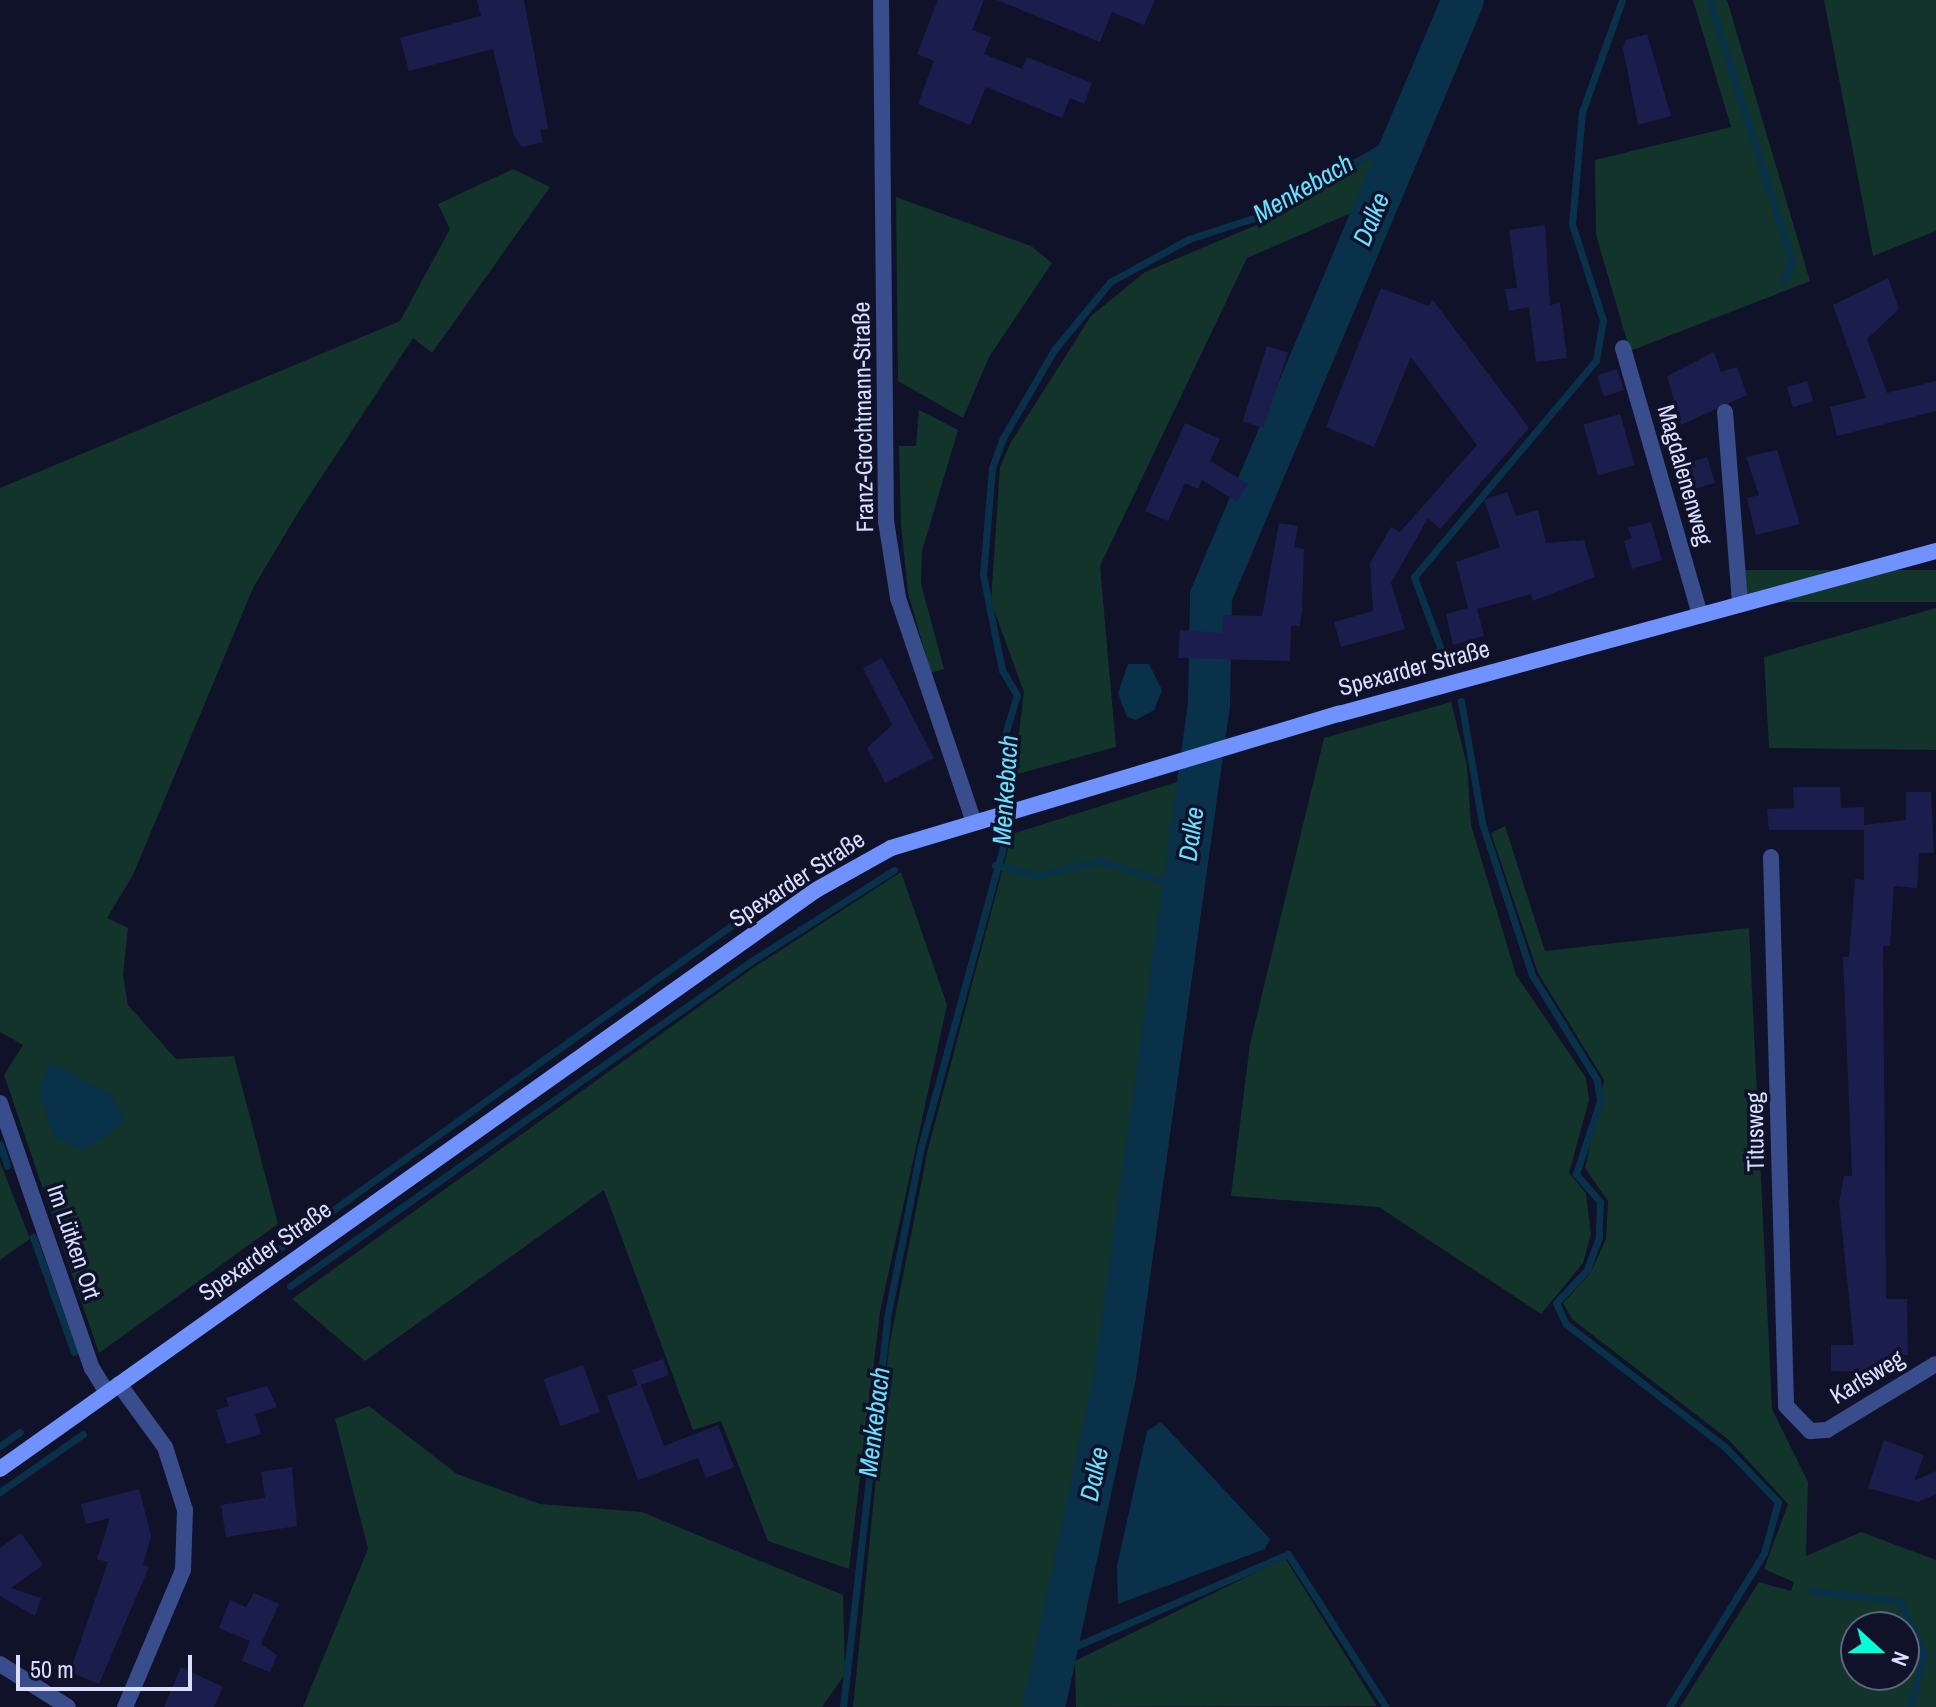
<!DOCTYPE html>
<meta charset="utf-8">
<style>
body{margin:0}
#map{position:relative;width:1936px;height:1707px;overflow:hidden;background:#10122a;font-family:"Archivo Narrow",sans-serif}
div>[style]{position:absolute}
.green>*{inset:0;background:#12342a;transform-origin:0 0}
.water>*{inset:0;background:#09324a}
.stream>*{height:7px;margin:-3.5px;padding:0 3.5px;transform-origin:3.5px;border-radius:3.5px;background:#09324a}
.river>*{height:42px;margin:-21px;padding:0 21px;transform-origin:21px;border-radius:21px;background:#09324a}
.building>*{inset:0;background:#1b1e4c;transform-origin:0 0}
.street>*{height:16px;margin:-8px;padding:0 8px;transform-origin:8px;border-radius:8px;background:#394c8b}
.secondary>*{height:16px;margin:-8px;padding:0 8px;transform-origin:8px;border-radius:8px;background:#7092ff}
span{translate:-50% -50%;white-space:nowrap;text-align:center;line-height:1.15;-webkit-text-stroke:7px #10122a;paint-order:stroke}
.street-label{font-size:24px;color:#d9dfff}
.water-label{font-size:26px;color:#67e1ff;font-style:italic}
.north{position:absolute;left:1840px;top:1611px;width:80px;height:80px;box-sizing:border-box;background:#10122a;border:2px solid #60647f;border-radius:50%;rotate:111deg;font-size:22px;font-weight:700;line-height:32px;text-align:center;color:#d9dfff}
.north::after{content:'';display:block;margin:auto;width:28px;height:36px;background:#05ffd5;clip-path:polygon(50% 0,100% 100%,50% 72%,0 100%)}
.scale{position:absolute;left:16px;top:1655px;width:176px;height:36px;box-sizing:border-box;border:4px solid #d9dfff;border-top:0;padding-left:10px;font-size:24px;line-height:28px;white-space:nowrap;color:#d9dfff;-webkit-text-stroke:6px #10122a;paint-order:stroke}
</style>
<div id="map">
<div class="green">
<i style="clip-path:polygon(1693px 0,1727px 0,1810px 281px,1630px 351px,1596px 235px,1595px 160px,1731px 127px)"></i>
<i style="clip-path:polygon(1824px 0,1936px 0,1936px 231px,1873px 256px)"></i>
<i style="clip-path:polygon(1390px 146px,1372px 204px,1247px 258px,1100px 566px,1116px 747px,1014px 775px,1024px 692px,991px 602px,1000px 467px,1011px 442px,1091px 316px,1145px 272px,1266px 221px)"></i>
<i style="clip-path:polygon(513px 169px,550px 187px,432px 353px,413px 338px,299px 511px,253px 588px,133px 875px,107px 918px,128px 928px,123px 975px,128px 1005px,176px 1059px,234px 1056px,278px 1224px,99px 1353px,4px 1075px,23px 1045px,0 1032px,0 488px,400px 321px,450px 229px,438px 204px)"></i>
<i style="clip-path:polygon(896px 197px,1031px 246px,1052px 263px,989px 357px,963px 418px,898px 381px)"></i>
<i style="clip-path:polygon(919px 410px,958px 430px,922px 551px,921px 584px,944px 669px,931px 673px,908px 593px,901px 524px,899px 446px,916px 446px)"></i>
<i style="left:1936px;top:570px;width:32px;height:193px;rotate:90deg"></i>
<i style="clip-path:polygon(1936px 608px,1936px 750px,1769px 748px,1764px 657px)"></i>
<i style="clip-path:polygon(1451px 702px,1467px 765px,1471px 825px,1516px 975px,1586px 1078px,1589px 1100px,1569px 1173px,1586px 1193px,1591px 1234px,1583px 1263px,1541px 1314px,1379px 1207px,1231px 1196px,1250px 1044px,1324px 738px)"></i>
<i style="clip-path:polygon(1180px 781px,1101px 1381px,1055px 1619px,1036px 1651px,1025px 1707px,853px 1707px,889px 1347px,928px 1149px,1012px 834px)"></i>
<i style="clip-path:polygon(evenodd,1505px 826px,1545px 951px,1749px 928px,1772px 1409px,1808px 1482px,1806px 1556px,1861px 1532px,1936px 1560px,1936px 1707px,1680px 1707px,1759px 1582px,1791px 1591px,1794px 1582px,1764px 1569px,1788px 1504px,1729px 1440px,1572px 1319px,1563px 1303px,1590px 1274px,1606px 1239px,1608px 1201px,1585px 1168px,1604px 1080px,1538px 973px,1491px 833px,1505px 826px,1904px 1627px,1904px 1675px,1856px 1675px,1856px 1627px,1904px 1627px)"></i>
<i style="clip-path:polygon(901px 872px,947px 1005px,880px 1312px,849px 1569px,768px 1541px,721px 1421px,693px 1430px,604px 1190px,365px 1361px,292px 1299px,753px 968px)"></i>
<i style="clip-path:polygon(0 1162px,30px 1239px,0 1260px)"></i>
<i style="clip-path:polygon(369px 1406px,457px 1474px,540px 1504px,642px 1512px,843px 1595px,845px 1674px,822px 1707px,303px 1707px,368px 1549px,335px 1419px)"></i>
<i style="clip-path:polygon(1285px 1558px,1377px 1706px,1076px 1707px,1075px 1661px)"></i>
</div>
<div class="water">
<i style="clip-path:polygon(1128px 664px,1149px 664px,1162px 690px,1154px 710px,1136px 720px,1127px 717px,1118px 693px)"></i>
<i style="clip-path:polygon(50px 1062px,111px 1094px,126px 1122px,83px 1150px,54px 1137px,38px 1090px)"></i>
<i style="clip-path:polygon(1161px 1422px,1270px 1539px,1265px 1549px,1118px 1604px,1117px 1566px,1147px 1431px)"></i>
</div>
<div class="stream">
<i style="left:1709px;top:0;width:274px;rotate:72.4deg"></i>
<i style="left:1792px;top:261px;width:22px;rotate:114deg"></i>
<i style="left:1442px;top:652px;width:80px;rotate:-110.5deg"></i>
<i style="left:1414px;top:577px;width:283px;rotate:-50deg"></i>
<i style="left:1596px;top:360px;width:41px;rotate:-80.1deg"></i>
<i style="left:1603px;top:320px;width:101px;rotate:-107.9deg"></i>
<i style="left:1572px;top:224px;width:112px;rotate:-84.9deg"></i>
<i style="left:1582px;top:112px;width:119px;rotate:-70.3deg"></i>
<i style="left:1461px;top:701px;width:124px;rotate:80.2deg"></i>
<i style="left:1482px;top:823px;width:160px;rotate:71.8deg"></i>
<i style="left:1532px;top:975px;width:123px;rotate:58.2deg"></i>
<i style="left:1597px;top:1080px;width:21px;rotate:82deg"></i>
<i style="left:1600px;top:1101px;width:77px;rotate:108.2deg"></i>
<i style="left:1576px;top:1174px;width:37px;rotate:49deg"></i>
<i style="left:1600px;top:1202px;width:35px;rotate:92deg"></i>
<i style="left:1599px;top:1237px;width:35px;rotate:110deg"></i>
<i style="left:1587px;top:1270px;width:45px;rotate:133.2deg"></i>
<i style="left:1556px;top:1303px;width:23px;rotate:65deg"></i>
<i style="left:1566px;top:1324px;width:200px;rotate:37.7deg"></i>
<i style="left:1724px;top:1446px;width:78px;rotate:46deg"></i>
<i style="left:1778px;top:1502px;width:53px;rotate:105.4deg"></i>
<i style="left:1764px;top:1553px;width:181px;rotate:121.7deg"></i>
<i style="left:995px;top:865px;width:43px;rotate:13.4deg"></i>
<i style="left:1037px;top:875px;width:65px;rotate:-12.5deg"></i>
<i style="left:1100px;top:861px;width:86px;rotate:17.6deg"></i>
<i style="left:0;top:1144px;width:23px;rotate:72deg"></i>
<i style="left:33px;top:1237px;width:122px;rotate:70.4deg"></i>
<i style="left:256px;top:1265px;width:614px;rotate:-35.53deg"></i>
<i style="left:290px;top:1286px;width:563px;rotate:-35.16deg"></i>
<i style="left:750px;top:962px;width:171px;rotate:-32.6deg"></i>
<i style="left:0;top:1446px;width:24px;rotate:-35deg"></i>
<i style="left:0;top:1492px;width:101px;rotate:-34.9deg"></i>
<i style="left:1812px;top:1591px;width:89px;rotate:6.5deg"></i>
<i style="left:1900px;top:1601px;width:60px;rotate:66.4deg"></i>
<i style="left:1924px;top:1656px;width:53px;rotate:105.4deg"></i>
<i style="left:1051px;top:1657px;width:258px;rotate:-23.5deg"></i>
<i style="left:1288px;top:1554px;width:182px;rotate:57.4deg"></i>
<i style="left:843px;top:1707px;width:391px;rotate:-83.5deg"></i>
<i style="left:887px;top:1318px;width:174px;rotate:-78.8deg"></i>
<i style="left:921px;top:1147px;width:322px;rotate:-74.7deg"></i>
<i style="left:1006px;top:836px;width:98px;rotate:-91.2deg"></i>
<i style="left:1004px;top:738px;width:45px;rotate:-73.2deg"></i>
<i style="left:1017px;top:695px;width:29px;rotate:-121deg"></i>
<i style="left:1002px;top:670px;width:97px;rotate:-101.3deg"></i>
<i style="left:983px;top:575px;width:107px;rotate:-85.2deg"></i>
<i style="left:992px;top:468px;width:32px;rotate:-70deg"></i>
<i style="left:1003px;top:438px;width:102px;rotate:-59.9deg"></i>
<i style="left:1054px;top:350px;width:88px;rotate:-50.5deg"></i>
<i style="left:1110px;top:282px;width:90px;rotate:-28.6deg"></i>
<i style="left:1189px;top:239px;width:78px;rotate:-18deg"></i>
<i style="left:1263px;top:215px;width:167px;rotate:-29.8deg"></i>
</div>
<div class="river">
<i style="left:1044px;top:1707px;width:339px;rotate:-77.9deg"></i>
<i style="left:1115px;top:1376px;width:678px;rotate:-82.03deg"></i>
<i style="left:1209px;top:705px;width:109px;rotate:-88.9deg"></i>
<i style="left:1211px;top:596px;width:647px;rotate:-67.08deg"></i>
</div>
<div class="building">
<i style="clip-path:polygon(477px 0,524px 0,548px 128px,540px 130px,543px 142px,522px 147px,514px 136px,493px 49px,409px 71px,400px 38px,481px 16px)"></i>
<i style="clip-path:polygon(938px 0,984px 0,972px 30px,991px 37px,984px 54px,1022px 69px,1027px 57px,1092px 83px,1084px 104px,1070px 98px,1062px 118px,986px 87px,970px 125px,918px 104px,934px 61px,917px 54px)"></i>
<i style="clip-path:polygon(997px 0,1155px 0,1144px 25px,1112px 12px,1100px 42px)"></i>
<i style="clip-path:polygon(1647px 34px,1671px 116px,1638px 125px,1623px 48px,1626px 40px)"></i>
<i style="clip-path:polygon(1545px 225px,1550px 305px,1560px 303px,1567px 358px,1536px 362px,1529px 307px,1509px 311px,1505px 289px,1517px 288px,1509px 230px)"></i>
<i style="clip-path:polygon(1888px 278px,1899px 309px,1867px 339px,1887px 393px,1936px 381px,1936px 411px,1837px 436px,1830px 407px,1866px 398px,1833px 305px)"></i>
<i style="clip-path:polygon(1381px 288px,1429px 306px,1432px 299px,1529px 428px,1440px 529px,1428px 518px,1391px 583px,1405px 629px,1341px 647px,1334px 622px,1373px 611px,1370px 563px,1391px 527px,1400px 532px,1477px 445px,1411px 357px,1374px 447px,1326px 427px)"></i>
<i style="left:1267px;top:346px;width:22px;height:79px;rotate:18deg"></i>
<i style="clip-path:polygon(1714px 352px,1721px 372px,1737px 367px,1747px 395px,1681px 425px,1667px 376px)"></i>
<i style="left:1617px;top:369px;width:22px;height:21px;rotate:72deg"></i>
<i style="left:1807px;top:381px;width:21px;height:21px;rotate:73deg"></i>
<i style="left:1620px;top:414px;width:53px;height:38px;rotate:74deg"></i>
<i style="clip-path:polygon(1185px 423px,1220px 439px,1210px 461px,1248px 484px,1237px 502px,1202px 480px,1198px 489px,1185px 483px,1168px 521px,1145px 511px)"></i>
<i style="clip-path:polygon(1777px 450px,1800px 524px,1756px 535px,1747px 498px,1759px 495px,1746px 457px)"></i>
<i style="left:1707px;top:457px;width:27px;height:34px;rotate:73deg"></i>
<i style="clip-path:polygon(1507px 492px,1516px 516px,1538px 510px,1546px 543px,1584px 540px,1595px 577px,1533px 601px,1531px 594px,1477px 609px,1484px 636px,1453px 645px,1446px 614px,1468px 608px,1456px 562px,1500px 547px,1484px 500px)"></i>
<i style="clip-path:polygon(1651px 522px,1662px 560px,1632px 569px,1624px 541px,1632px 538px,1628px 528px)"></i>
<i style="clip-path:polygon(1279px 523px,1298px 526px,1294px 547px,1304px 549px,1302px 609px,1300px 626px,1291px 626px,1290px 661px,1178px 658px,1180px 630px,1222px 633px,1223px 615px,1262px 616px)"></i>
<i style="clip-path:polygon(882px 658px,934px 758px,885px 783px,867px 748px,892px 725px,863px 668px)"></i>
<i style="clip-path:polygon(1793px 787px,1840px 787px,1841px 808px,1864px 807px,1864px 825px,1906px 820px,1906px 792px,1931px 792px,1934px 853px,1919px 853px,1917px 888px,1894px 886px,1890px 946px,1883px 946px,1886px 1299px,1907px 1299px,1908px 1355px,1886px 1356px,1886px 1372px,1831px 1371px,1831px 1345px,1854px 1345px,1839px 1202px,1844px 1176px,1852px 1176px,1843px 957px,1849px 957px,1855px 879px,1864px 880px,1864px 830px,1769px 830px,1767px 809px,1794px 808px)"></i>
<i style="clip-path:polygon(663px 1359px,669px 1375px,641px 1385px,664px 1446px,718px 1425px,734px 1467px,706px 1478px,698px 1458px,638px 1480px,607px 1396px,638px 1385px,632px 1370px)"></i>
<i style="left:583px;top:1365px;width:50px;height:42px;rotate:70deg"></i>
<i style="clip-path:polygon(267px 1386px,277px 1407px,255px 1414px,261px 1434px,227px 1444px,216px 1410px,229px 1406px,226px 1398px)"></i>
<i style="clip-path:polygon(1884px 1440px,1924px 1455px,1914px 1481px,1936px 1471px,1936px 1494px,1918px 1502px,1868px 1488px)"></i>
<i style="clip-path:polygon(292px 1467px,297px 1526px,226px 1537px,221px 1505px,265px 1498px,261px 1472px)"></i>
<i style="clip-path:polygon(139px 1489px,151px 1536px,143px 1565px,149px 1567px,99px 1684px,70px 1672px,108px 1562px,97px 1559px,110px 1518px,86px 1524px,81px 1504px)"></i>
<i style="clip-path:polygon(21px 1533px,43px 1565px,11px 1588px,41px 1598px,35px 1616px,0 1596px,0 1548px)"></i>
<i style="clip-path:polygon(254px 1593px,279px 1604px,261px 1644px,277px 1655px,270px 1672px,242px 1661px,250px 1641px,219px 1628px,230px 1600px,246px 1607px)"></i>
<i style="clip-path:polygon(181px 1667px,223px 1687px,214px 1707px,164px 1707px)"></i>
</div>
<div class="street">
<i style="left:881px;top:0;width:521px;rotate:89.45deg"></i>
<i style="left:886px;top:521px;width:78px;rotate:81.1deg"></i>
<i style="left:898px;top:598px;width:233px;rotate:71.3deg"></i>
<i style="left:1623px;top:348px;width:278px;rotate:73.9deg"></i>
<i style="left:1725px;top:412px;width:193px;rotate:85.5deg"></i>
<i style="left:1771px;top:857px;width:549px;rotate:88.43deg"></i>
<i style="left:1786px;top:1406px;width:35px;rotate:46deg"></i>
<i style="left:1810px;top:1431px;width:17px;rotate:-3deg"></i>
<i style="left:1827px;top:1430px;width:127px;rotate:-31.2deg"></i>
<i style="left:0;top:1103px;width:281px;rotate:70.9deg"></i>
<i style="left:92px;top:1368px;width:29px;rotate:59deg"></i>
<i style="left:119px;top:1384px;width:78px;rotate:53.9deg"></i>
<i style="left:165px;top:1447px;width:66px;rotate:72.4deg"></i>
<i style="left:185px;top:1510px;width:60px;rotate:91.9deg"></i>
<i style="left:183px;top:1570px;width:149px;rotate:112.9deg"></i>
<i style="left:0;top:1664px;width:80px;rotate:32.3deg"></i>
</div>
<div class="secondary">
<i style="left:0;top:1469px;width:1001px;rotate:-35.36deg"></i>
<i style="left:816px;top:890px;width:86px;rotate:-29.2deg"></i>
<i style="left:891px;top:848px;width:468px;rotate:-16.7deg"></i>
<i style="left:1339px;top:714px;width:619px;rotate:-15.27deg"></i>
</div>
<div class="street-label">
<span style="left:863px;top:417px;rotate:-91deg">Franz-Grochtmann-Straße</span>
<span style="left:1685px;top:475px;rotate:74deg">Magdalenenweg</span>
<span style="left:1414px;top:668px;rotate:-15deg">Spexarder Straße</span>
<span style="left:797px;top:879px;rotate:-33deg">Spexarder Straße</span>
<span style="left:1755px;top:1132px;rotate:-91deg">Titusweg</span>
<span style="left:74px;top:1242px;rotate:71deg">Im Lütken Ort</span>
<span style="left:265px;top:1251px;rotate:-35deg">Spexarder Straße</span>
<span style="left:1867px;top:1377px;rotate:-31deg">Karlsweg</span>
</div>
<div class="water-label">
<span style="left:1303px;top:188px;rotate:-30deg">Menkebach</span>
<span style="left:1371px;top:219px;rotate:-67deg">Dalke</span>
<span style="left:1005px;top:790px;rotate:-86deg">Menkebach</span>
<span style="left:1191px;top:834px;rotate:-82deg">Dalke</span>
<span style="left:874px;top:1422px;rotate:-83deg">Menkebach</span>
<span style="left:1094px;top:1474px;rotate:-78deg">Dalke</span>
</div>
<div class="north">N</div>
<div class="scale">50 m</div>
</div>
